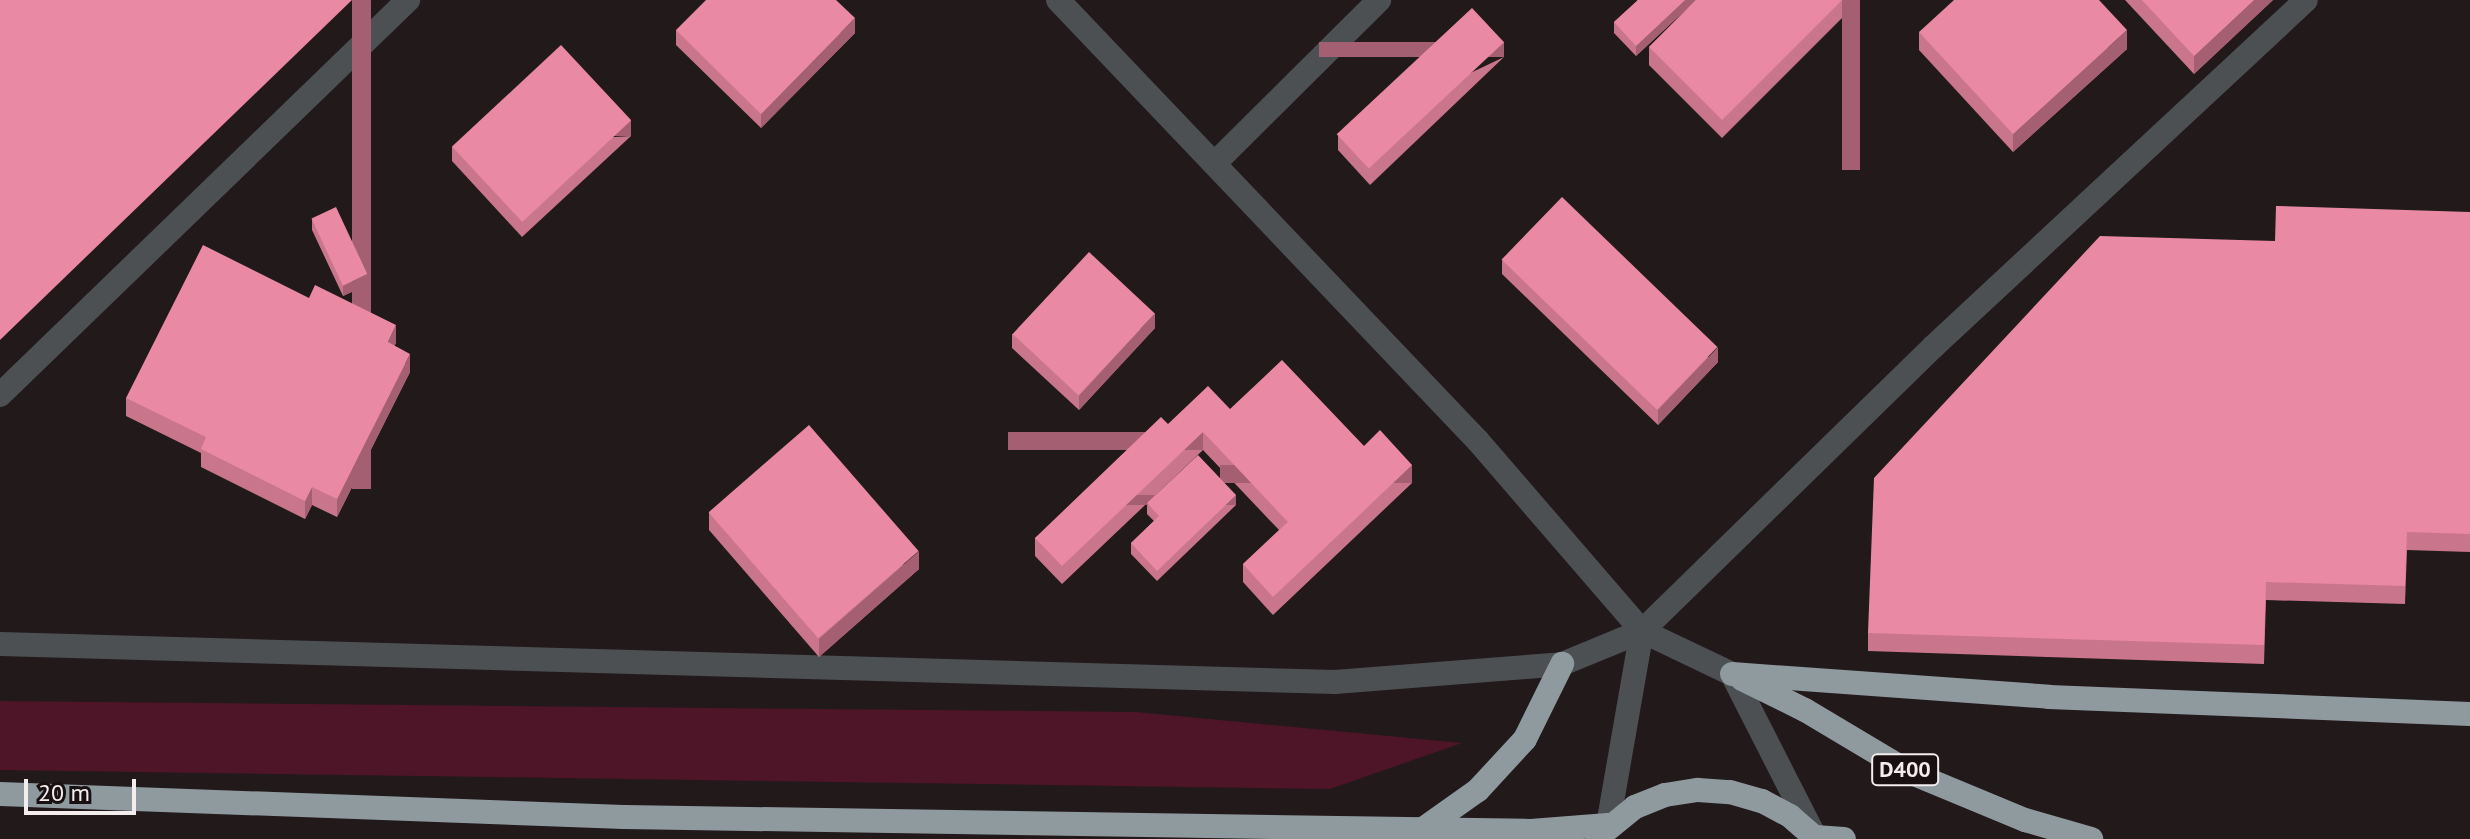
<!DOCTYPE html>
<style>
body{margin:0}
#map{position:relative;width:2470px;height:839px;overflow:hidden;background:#22191b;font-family:"PT Sans",sans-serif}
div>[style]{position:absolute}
.green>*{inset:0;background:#4e1428}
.minor>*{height:24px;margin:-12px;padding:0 12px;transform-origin:12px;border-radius:12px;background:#4c5053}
.highway>*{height:24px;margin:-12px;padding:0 12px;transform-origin:12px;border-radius:12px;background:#8f9a9f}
.wall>*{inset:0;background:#c9768c}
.shaded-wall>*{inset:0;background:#a46072;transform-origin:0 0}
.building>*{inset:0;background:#ea89a3;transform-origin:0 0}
span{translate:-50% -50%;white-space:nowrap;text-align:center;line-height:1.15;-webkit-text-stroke:8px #191012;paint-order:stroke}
.shield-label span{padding:2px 6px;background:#191012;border:2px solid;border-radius:6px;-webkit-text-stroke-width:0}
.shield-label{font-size:22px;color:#f4edee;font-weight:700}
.scale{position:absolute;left:24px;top:779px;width:112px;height:36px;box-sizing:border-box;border:4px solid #f4edee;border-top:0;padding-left:10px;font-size:24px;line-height:28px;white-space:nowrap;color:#f4edee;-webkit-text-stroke:6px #191012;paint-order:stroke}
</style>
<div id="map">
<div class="green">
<i style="clip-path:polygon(0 701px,1136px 712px,1462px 743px,1330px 789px,0 770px)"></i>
</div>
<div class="minor">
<i style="left:1058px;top:0;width:609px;rotate:46.4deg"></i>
<i style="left:1478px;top:441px;width:251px;rotate:49.2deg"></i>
<i style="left:1216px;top:162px;width:230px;rotate:-44.8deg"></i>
<i style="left:0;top:395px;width:568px;rotate:-44.07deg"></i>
<i style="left:0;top:644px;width:1336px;rotate:1.63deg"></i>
<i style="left:1335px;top:682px;width:228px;rotate:-4.5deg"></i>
<i style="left:1562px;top:664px;width:87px;rotate:-22.4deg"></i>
<i style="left:1642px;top:631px;width:100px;rotate:25.5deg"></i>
<i style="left:1732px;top:674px;width:183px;rotate:63deg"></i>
<i style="left:1608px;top:825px;width:197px;rotate:-80.1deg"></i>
<i style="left:1642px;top:631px;width:407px;rotate:-44.3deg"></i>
<i style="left:1933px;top:347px;width:509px;rotate:-42.93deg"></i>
</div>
<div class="highway">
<i style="left:1732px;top:674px;width:318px;rotate:4.1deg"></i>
<i style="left:2049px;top:697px;width:421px;rotate:2.3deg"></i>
<i style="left:1742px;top:679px;width:70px;rotate:26.2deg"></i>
<i style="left:1805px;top:710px;width:121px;rotate:30.8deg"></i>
<i style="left:1909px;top:772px;width:126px;rotate:22.5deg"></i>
<i style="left:2025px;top:820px;width:69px;rotate:16.1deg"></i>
<i style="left:0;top:794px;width:624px;rotate:2.11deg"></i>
<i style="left:624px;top:817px;width:907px;rotate:0.88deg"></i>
<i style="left:1531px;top:831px;width:77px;rotate:-4.5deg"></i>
<i style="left:1423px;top:829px;width:67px;rotate:-35.3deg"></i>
<i style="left:1478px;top:790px;width:69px;rotate:-47.3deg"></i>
<i style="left:1525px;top:739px;width:84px;rotate:-63.7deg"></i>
<i style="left:1598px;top:837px;width:48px;rotate:-39deg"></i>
<i style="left:1635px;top:807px;width:32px;rotate:-22deg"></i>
<i style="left:1665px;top:795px;width:33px;rotate:-9deg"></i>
<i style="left:1698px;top:790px;width:32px;rotate:4deg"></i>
<i style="left:1730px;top:792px;width:33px;rotate:16deg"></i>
<i style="left:1762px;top:801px;width:32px;rotate:28deg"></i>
<i style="left:1790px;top:816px;width:35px;rotate:41deg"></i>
<i style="left:1815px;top:837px;width:29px;rotate:4deg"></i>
</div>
<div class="wall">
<i style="clip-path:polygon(1637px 0,1860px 0,1722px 138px,1649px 65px,1649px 47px,1690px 6px,1636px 56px,1614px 33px,1614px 22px,1637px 1px)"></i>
<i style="clip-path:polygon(2125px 0,2273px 0,2194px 74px)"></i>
<i style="clip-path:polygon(676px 30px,855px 33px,761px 128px,676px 45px)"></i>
<i style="clip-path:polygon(1919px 32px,2127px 49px,2013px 152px,1919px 50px)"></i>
<i style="clip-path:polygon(1504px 57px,1370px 185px,1338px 150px,1338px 136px)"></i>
<i style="clip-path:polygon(631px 136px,522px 237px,452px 161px,452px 147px)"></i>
<i style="clip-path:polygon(2470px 212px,2470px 552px,2407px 550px,2405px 604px,2266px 600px,2264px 664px,1868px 651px,1868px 633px,2275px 241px)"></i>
<i style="clip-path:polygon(312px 219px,367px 285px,343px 296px,312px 230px)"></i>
<i style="clip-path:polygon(1502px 260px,1718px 362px,1658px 425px,1502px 274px)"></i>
<i style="clip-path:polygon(1155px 328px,1079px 410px,1012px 348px,1012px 334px)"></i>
<i style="clip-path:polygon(396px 343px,394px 346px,410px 372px,337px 517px,312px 505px,305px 519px,201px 467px,201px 453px,126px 416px,126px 398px)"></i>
<i style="clip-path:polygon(1230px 409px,1364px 446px,1412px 483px,1273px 615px,1243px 582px,1243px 564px,1279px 530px,1203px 450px,1062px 584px,1035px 556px,1035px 538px,1168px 424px)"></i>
<i style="clip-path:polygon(1147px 503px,1236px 505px,1157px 581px,1131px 554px,1131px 543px,1154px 521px,1147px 514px)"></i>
<i style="clip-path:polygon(709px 512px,919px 569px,819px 657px,709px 530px)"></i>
</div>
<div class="shaded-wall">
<i style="left:352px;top:0;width:19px;height:489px"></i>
<i style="clip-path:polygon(1685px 0,1696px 0,1636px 56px,1636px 46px)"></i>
<i style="left:1842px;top:0;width:18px;height:170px"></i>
<i style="clip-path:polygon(2254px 0,2273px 0,2194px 74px,2194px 56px)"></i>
<i style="clip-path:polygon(855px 18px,855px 33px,761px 128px,761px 114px)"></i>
<i style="clip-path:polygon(2127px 30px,2127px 49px,2013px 152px,2013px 134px)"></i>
<i style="left:1504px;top:42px;width:15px;height:185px;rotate:90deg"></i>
<i style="left:631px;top:121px;width:15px;height:149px;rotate:90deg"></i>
<i style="clip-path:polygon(367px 274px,367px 285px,343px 296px,343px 286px)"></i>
<i style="clip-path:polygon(1155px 313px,1155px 328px,1079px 410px,1079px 396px)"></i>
<i style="clip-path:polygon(396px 325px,396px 343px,388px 360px,388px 342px)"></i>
<i style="clip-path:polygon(1718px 347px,1718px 362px,1658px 425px,1658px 410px)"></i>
<i style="clip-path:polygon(410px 354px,410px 372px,337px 517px,337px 499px)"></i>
<i style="left:1203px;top:432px;width:18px;height:195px;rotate:90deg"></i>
<i style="left:1412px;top:465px;width:18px;height:192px;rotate:90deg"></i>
<i style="clip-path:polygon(312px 487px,312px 505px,305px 519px,305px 501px)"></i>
<i style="left:1236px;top:495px;width:10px;height:110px;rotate:90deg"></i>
<i style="clip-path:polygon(919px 551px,919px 569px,819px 657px,819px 639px)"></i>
</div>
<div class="building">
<i style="clip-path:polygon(0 0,352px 0,0 340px)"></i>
<i style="clip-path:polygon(706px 0,836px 0,855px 18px,761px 114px,676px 30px)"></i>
<i style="clip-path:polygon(1638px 0,1685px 0,1636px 46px,1614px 22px)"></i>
<i style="clip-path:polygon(1696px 0,1842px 0,1722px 120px,1649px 47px)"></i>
<i style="clip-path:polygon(1954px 0,2099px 0,2127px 30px,2013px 134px,1919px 32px)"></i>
<i style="clip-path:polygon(2142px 0,2254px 0,2194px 56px)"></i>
<i style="left:1472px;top:8px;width:47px;height:185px;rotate:47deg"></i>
<i style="left:561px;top:45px;width:103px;height:149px;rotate:47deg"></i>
<i style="left:1562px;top:197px;width:216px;height:87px;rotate:44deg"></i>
<i style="clip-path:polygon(2276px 206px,2470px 212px,2470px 534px,2407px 532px,2405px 586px,2266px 582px,2264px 645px,1868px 633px,1874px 478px,2100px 236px,2275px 241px)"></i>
<i style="left:336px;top:207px;width:74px;height:27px;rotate:65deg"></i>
<i style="clip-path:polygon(203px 245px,309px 298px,315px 285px,396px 325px,388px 342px,410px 354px,337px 499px,312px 487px,305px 501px,201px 449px,206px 437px,126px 398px)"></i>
<i style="left:1089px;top:252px;width:90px;height:112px;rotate:43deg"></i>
<i style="clip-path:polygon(1282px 360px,1364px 446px,1380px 430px,1412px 465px,1273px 597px,1243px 564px,1288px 522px,1203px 432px,1062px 566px,1035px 538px,1161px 417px,1168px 424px,1208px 386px,1230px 409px)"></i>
<i style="left:809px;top:425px;width:167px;height:133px;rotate:49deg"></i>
<i style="clip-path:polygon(1198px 455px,1236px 495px,1157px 571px,1131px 543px,1159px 516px,1147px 503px)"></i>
</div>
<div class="shield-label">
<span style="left:1905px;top:770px">D400</span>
</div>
<div class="scale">20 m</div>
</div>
